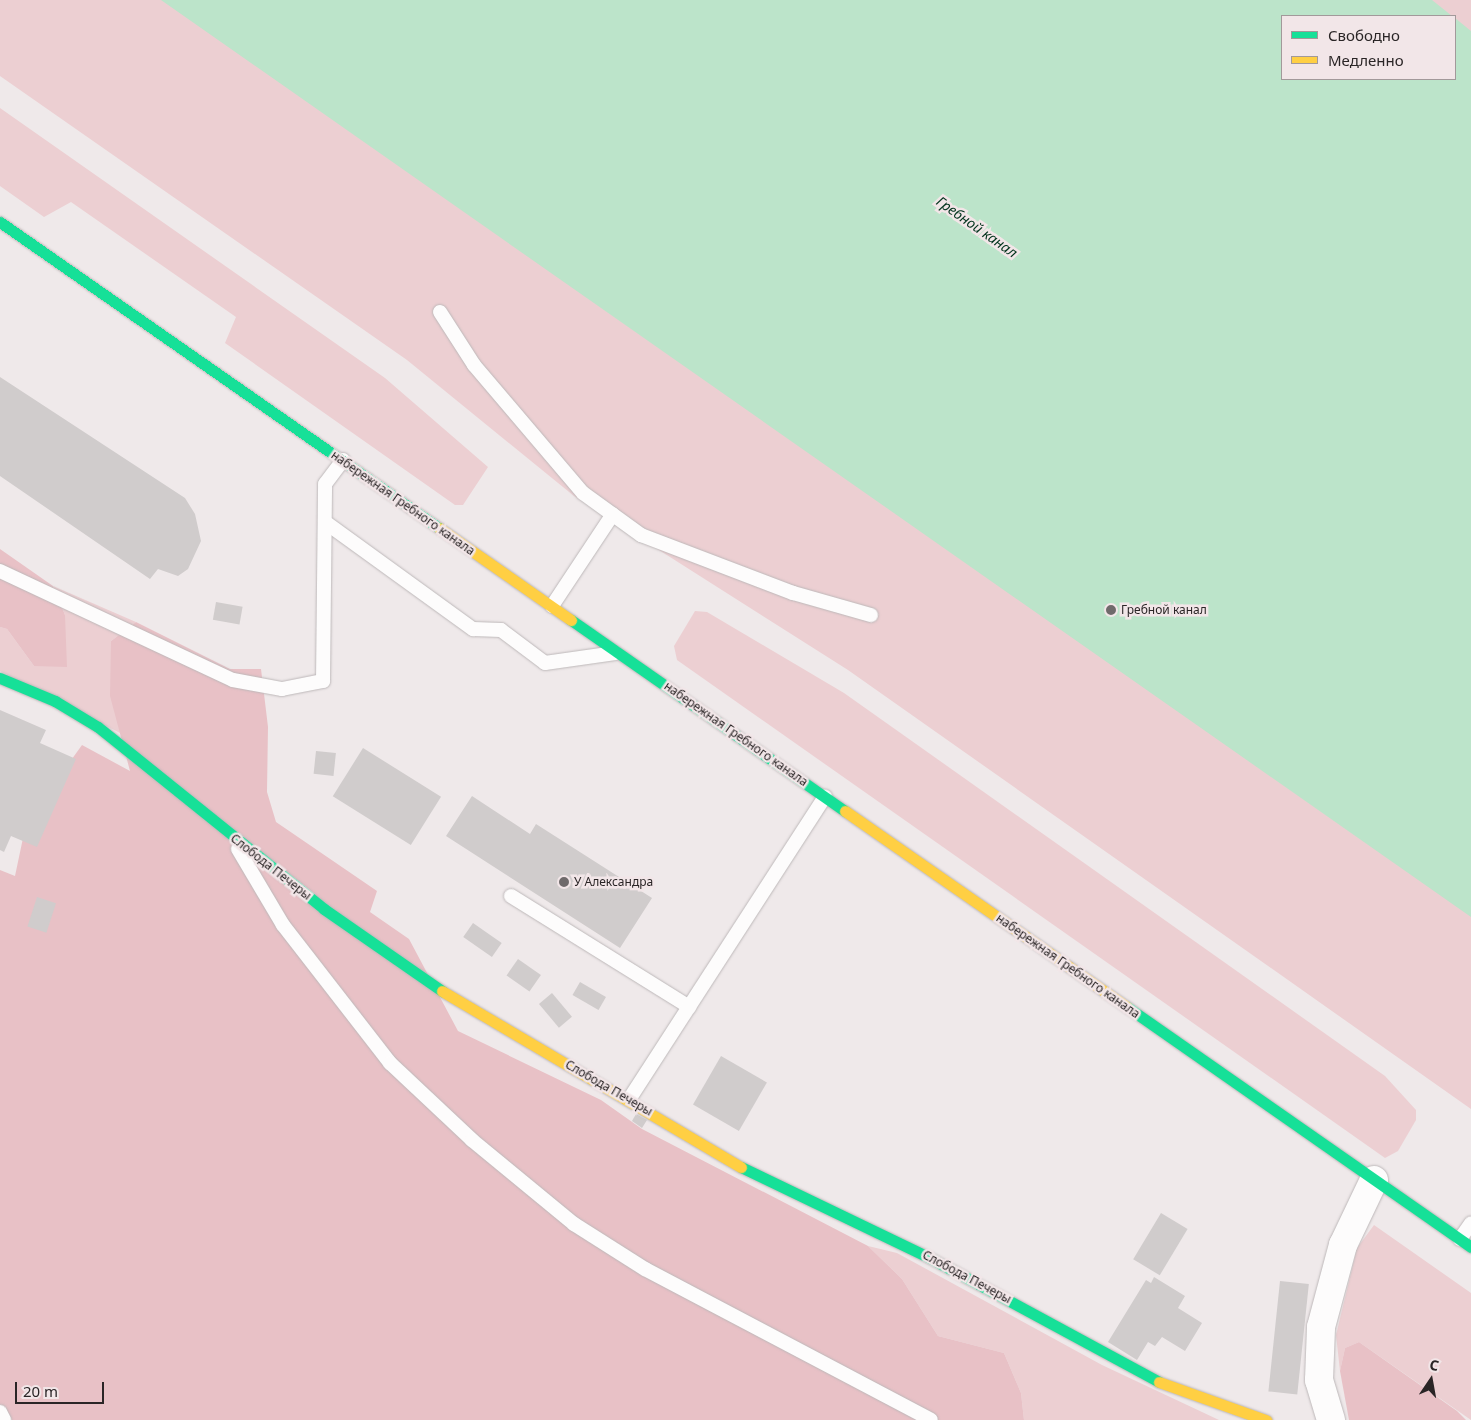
<!DOCTYPE html>
<meta charset="utf-8">
<style>
body{margin:0}
#map{position:relative;width:1471px;height:1420px;overflow:hidden;background:#efe9ea;font-family:"Noto Sans",sans-serif}
div>[style]{position:absolute}
.green>*{inset:0;background:#eccfd2}
.forest>*{inset:0;background:#e8c1c6}
.water>*{inset:0;background:#bce4ca}
.building>*{inset:0;background:#d0cccc;transform-origin:0 0}
.roads{filter:drop-shadow(0 0 1px #bdb8b9) drop-shadow(0 0 1px #bdb8b9)}
.lane>*{height:14px;margin:-7px;padding:0 7px;transform-origin:7px;border-radius:7px;background:#fdfcfc}
.street>*{height:28px;margin:-14px;padding:0 14px;transform-origin:14px;border-radius:14px;background:#fdfcfc}
.fast>*{height:11px;margin:-5.5px;padding:0 5.5px;transform-origin:5.5px;border-radius:5.5px;background:#16e098}
.slow>*{height:11px;margin:-5.5px;padding:0 5.5px;transform-origin:5.5px;border-radius:5.5px;background:#ffcf43}
.dots>*{width:14px;height:14px;translate:-50% -50%;box-sizing:border-box;border:2px solid #f2e6e8;border-radius:50%}
span{translate:-50% -50%;white-space:nowrap;text-align:center;line-height:1.15;-webkit-text-stroke:5px #f2e6e8;paint-order:stroke}
.street-label{font-size:12px;color:#2a2526}
.poi-label{font-size:12px;color:#2a2526}
.left{translate:0 -50%;text-align:left}
.water-label{font-size:14px;color:#00331c;font-style:italic}
.legend{position:absolute;left:1281px;top:15px;width:175px;height:65px;box-sizing:border-box;background:#f2e6e8;border:1px solid #a2999a;margin:0;padding:6px 9px;list-style:none;font-size:15px;color:#2a2526}
.legend li{display:flex;align-items:center;gap:10px;height:25px}
.legend b{width:25px;border:1px solid #a2999a}
.north{position:absolute;left:1406px;top:1355px;width:50px;height:50px;-webkit-text-stroke:4px #f2e6e8;paint-order:stroke;rotate:12deg;font-size:14px;font-weight:700;line-height:20px;text-align:center;color:#2a2526}
.north::after{content:'';display:block;margin:auto;width:18px;height:22px;background:#2a2526;clip-path:polygon(50% 0,100% 100%,50% 72%,0 100%)}
.scale{position:absolute;left:15px;top:1382px;width:89px;height:22px;box-sizing:border-box;border:2px solid #2a2526;border-top:0;padding-left:6px;font-size:15px;line-height:18px;white-space:nowrap;color:#2a2526;-webkit-text-stroke:4px #f2e6e8;paint-order:stroke}
</style>
<div id="map">
<div class="green">
<i style="clip-path:polygon(evenodd,0 0,1471px 0,1471px 1109px,848px 670px,574px 496px,407px 360px,0 76px,0 0,1282px 16px,1455px 16px,1455px 79px,1282px 79px,1282px 16px)"></i>
<i style="clip-path:polygon(0 108px,385px 378px,488px 467px,463px 505px,455px 505px,225px 343px,236px 317px,71px 202px,44px 217px,0 186px)"></i>
<i style="clip-path:polygon(53px 586px,136px 622px,111px 641px,120px 733px,0 671px,0 627px,7px 629px,34px 666px,65px 615px)"></i>
<i style="clip-path:polygon(695px 611px,707px 612px,844px 693px,1385px 1076px,1416px 1110px,1416px 1120px,1398px 1151px,1385px 1158px,677px 660px,674px 646px)"></i>
<i style="clip-path:polygon(1374px 1225px,1471px 1293px,1471px 1420px,1359px 1342px,1345px 1348px,1340px 1371px,1336px 1335px,1357px 1248px)"></i>
<i style="clip-path:polygon(868px 1246px,897px 1253px,1102px 1365px,1219px 1420px,1024px 1420px,1021px 1393px,1004px 1353px,938px 1336px,902px 1279px)"></i>
</div>
<div class="forest">
<i style="clip-path:polygon(0 549px,53px 586px,65px 615px,67px 667px,34px 666px,7px 629px,0 627px)"></i>
<i style="clip-path:polygon(136px 622px,230px 669px,261px 669px,268px 727px,267px 792px,276px 822px,377px 891px,370px 912px,409px 939px,458px 1031px,601px 1100px,642px 1129px,868px 1246px,902px 1279px,938px 1336px,1004px 1353px,1021px 1393px,1024px 1420px,0 1420px,0 870px,15px 876px,23px 838px,54px 784px,82px 745px,130px 771px,110px 696px,111px 641px)"></i>
<i style="clip-path:polygon(1359px 1342px,1457px 1411px,1466px 1420px,1349px 1420px,1340px 1371px,1345px 1348px)"></i>
</div>
<div class="water">
<i style="clip-path:polygon(161px 0,1432px 0,1452px 16px,1282px 16px,1282px 79px,1455px 79px,1455px 18px,1471px 31px,1471px 917px)"></i>
</div>
<div class="building">
<i style="clip-path:polygon(0 377px,185px 498px,195px 514px,201px 541px,188px 569px,178px 576px,158px 569px,150px 579px,0 476px)"></i>
<i style="left:216px;top:602px;width:27px;height:18px;rotate:10deg"></i>
<i style="clip-path:polygon(0 710px,46px 730px,40px 743px,76px 759px,37px 847px,11px 836px,4px 852px,0 850px)"></i>
<i style="left:363px;top:748px;width:92px;height:57px;rotate:32deg"></i>
<i style="left:316px;top:751px;width:20px;height:23px;rotate:6deg"></i>
<i style="clip-path:polygon(472px 796px,530px 834px,536px 824px,652px 898px,620px 948px,446px 836px)"></i>
<i style="left:37px;top:897px;width:20px;height:31px;rotate:18deg"></i>
<i style="left:473px;top:923px;width:35px;height:17px;rotate:35deg"></i>
<i style="left:518px;top:959px;width:28px;height:20px;rotate:35deg"></i>
<i style="left:580px;top:982px;width:30px;height:15px;rotate:30deg"></i>
<i style="left:552px;top:993px;width:31px;height:17px;rotate:50deg"></i>
<i style="left:721px;top:1056px;width:53px;height:56px;rotate:30deg"></i>
<i style="clip-path:polygon(636px 1114px,647px 1120px,642px 1128px,632px 1121px)"></i>
<i style="left:1161px;top:1213px;width:31px;height:54px;rotate:31deg"></i>
<i style="clip-path:polygon(1154px 1277px,1185px 1296px,1178px 1308px,1202px 1323px,1185px 1351px,1162px 1337px,1155px 1346px,1148px 1342px,1137px 1360px,1108px 1342px,1146px 1280px,1151px 1283px)"></i>
<i style="left:1280px;top:1281px;width:29px;height:111px;rotate:6deg"></i>
</div>
<div class="roads">
<div class="lane">
<i style="left:440px;top:312px;width:63px;rotate:57.3deg"></i>
<i style="left:474px;top:365px;width:168px;rotate:49.6deg"></i>
<i style="left:583px;top:493px;width:72px;rotate:35.9deg"></i>
<i style="left:641px;top:535px;width:163px;rotate:20.9deg"></i>
<i style="left:793px;top:593px;width:81px;rotate:15.8deg"></i>
<i style="left:325px;top:522px;width:183px;rotate:35.9deg"></i>
<i style="left:473px;top:629px;width:28px;rotate:2deg"></i>
<i style="left:501px;top:630px;width:55px;rotate:36.9deg"></i>
<i style="left:545px;top:663px;width:71px;rotate:-8.1deg"></i>
<i style="left:0;top:571px;width:257px;rotate:25.1deg"></i>
<i style="left:233px;top:680px;width:50px;rotate:10.4deg"></i>
<i style="left:282px;top:689px;width:42px;rotate:-11deg"></i>
<i style="left:323px;top:681px;width:197px;rotate:-89.4deg"></i>
<i style="left:325px;top:484px;width:30px;rotate:-53deg"></i>
<i style="left:552px;top:606px;width:110px;rotate:-56.5deg"></i>
<i style="left:238px;top:849px;width:88px;rotate:59.4deg"></i>
<i style="left:283px;top:925px;width:175px;rotate:52.2deg"></i>
<i style="left:390px;top:1063px;width:112px;rotate:43.2deg"></i>
<i style="left:472px;top:1140px;width:132px;rotate:39.5deg"></i>
<i style="left:574px;top:1224px;width:84px;rotate:32.4deg"></i>
<i style="left:645px;top:1269px;width:323px;rotate:27.8deg"></i>
<i style="left:511px;top:896px;width:210px;rotate:31.9deg"></i>
<i style="left:630px;top:1098px;width:359px;rotate:-57.1deg"></i>
<i style="left:1460px;top:1239px;width:19px;rotate:-55deg"></i>
<i style="left:0;top:1412px;width:9px;rotate:63deg"></i>
</div>
<div class="street">
<i style="left:1331px;top:1420px;width:42px;rotate:-106.7deg"></i>
<i style="left:1319px;top:1380px;width:53px;rotate:-87.8deg"></i>
<i style="left:1321px;top:1327px;width:85px;rotate:-75deg"></i>
<i style="left:1343px;top:1245px;width:72px;rotate:-64.5deg"></i>
</div>
<div class="fast">
<i style="left:0;top:222px;width:535px;rotate:34.88deg"></i>
<i style="left:571px;top:620px;width:334px;rotate:34.9deg"></i>
<i style="left:0;top:678px;width:60px;rotate:22.7deg"></i>
<i style="left:55px;top:701px;width:50px;rotate:31.2deg"></i>
<i style="left:98px;top:727px;width:290px;rotate:38.8deg"></i>
<i style="left:324px;top:909px;width:144px;rotate:34.8deg"></i>
<i style="left:1127px;top:1007px;width:419px;rotate:34.9deg"></i>
<i style="left:741px;top:1167px;width:210px;rotate:25.7deg"></i>
<i style="left:930px;top:1258px;width:260px;rotate:28.4deg"></i>
</div>
<div class="slow">
<i style="left:439px;top:528px;width:161px;rotate:34.9deg"></i>
<i style="left:845px;top:811px;width:343px;rotate:34.8deg"></i>
<i style="left:442px;top:991px;width:347px;rotate:30.5deg"></i>
<i style="left:1159px;top:1382px;width:114px;rotate:19.6deg"></i>
</div>
</div>
<div class="dots">
<i style="left:1111px;top:610px;background:#6f6a6b"></i>
<i style="left:564px;top:882px;background:#6f6a6b"></i>
</div>
<div class="street-label">
<span style="left:403px;top:503px;rotate:35deg">набережная Гребного канала</span>
<span style="left:736px;top:734px;rotate:35deg">набережная Гребного канала</span>
<span style="left:271px;top:867px;rotate:38deg">Слобода Печеры</span>
<span style="left:1068px;top:966px;rotate:35deg">набережная Гребного канала</span>
<span style="left:609px;top:1088px;rotate:30deg">Слобода Печеры</span>
<span style="left:967px;top:1277px;rotate:28deg">Слобода Печеры</span>
</div>
<div class="poi-label">
<span class="left" style="left:1121px;top:610px">Гребной канал</span>
<span class="left" style="left:574px;top:882px">У Александра</span>
</div>
<div class="water-label">
<span style="left:977px;top:227px;rotate:35deg">Гребной канал</span>
</div>
<ul class="legend">
<li><b style="height:6px;background:#16e098"></b>Свободно</li>
<li><b style="height:6px;background:#ffcf43"></b>Медленно</li>
</ul>
<div class="north">С</div>
<div class="scale">20 m</div>
</div>
